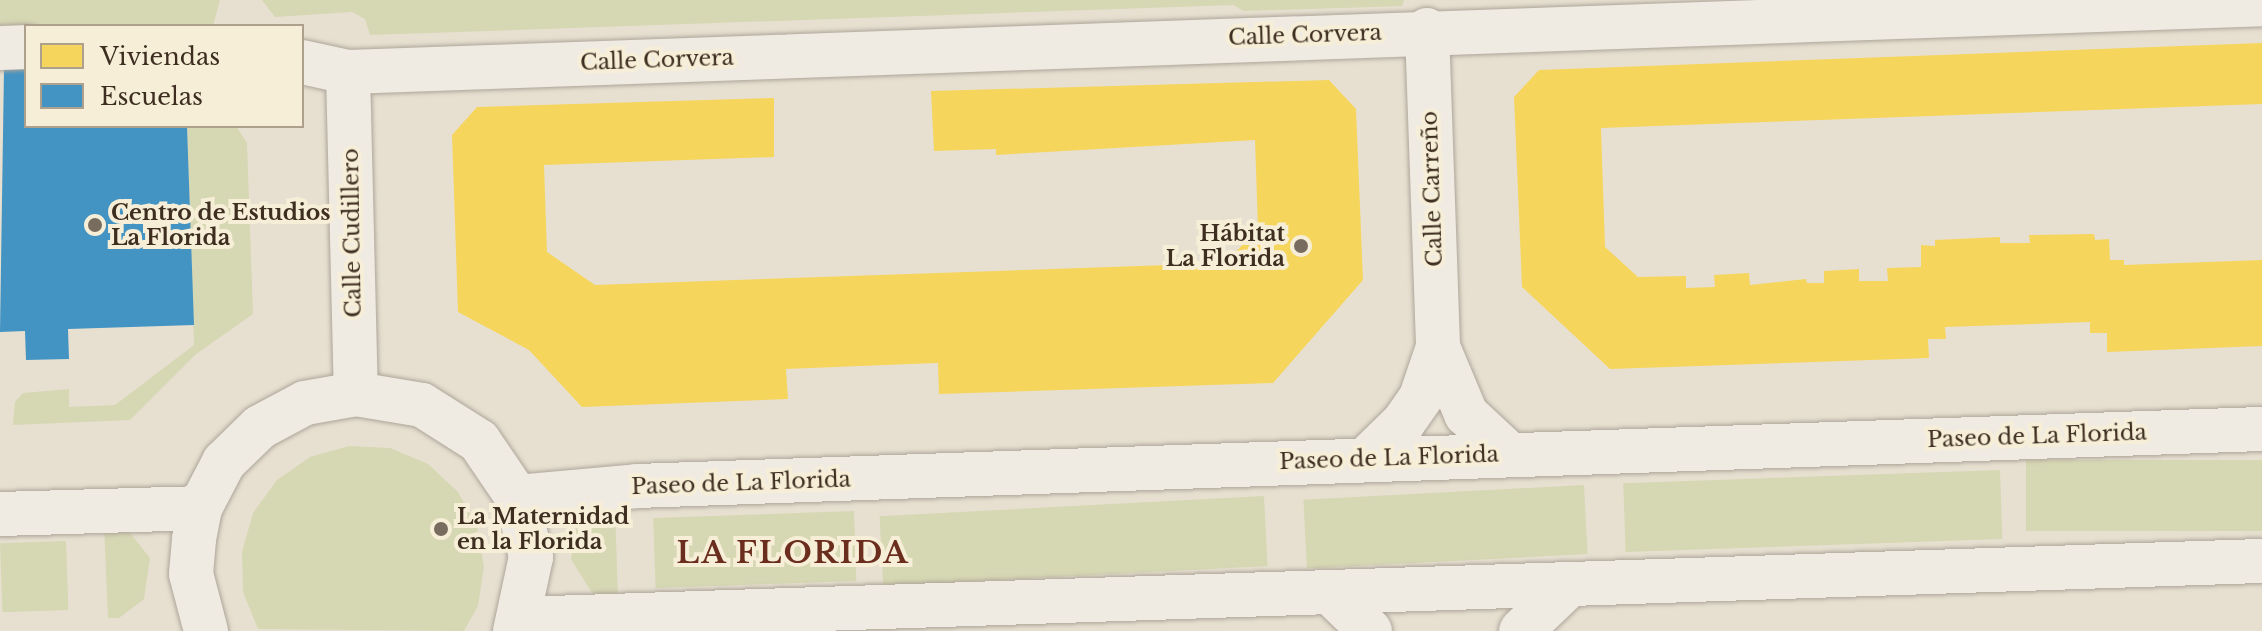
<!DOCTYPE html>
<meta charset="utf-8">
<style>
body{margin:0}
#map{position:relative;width:2262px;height:631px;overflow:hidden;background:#e7e0d1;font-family:"Libre Baskerville",serif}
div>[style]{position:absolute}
.green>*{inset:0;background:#d6d7b3;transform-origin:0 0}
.homes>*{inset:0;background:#f6d55c}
.schools>*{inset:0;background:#4393c3}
.roads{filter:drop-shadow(0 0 2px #ada599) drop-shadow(0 0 2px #ada599)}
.street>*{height:44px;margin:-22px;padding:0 22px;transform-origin:22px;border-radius:22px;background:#efebe3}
.dots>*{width:22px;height:22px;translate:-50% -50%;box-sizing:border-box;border:4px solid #f7eed8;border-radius:50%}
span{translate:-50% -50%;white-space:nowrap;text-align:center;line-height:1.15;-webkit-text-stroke:8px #f7eed8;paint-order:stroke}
.street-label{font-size:22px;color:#3d2e20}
.poi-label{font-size:22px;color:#3d2e20;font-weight:700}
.left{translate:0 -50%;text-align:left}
.right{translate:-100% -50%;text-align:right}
.district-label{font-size:30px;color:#6b2e1e;font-weight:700;letter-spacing:2px}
.legend{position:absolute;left:24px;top:24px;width:280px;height:104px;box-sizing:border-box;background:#f7eed8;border:2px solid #ada18e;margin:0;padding:10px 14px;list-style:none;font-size:24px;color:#3d2e20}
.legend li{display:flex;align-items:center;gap:16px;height:40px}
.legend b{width:40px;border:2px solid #ada18e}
</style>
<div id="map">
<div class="green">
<i style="clip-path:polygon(0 0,220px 0,213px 26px,26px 26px,0 48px)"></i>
<i style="clip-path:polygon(262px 0,1404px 0,1402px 6px,1243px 11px,1234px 5px,370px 35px,365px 19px,352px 12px,275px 17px)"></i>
<i style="clip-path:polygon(187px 126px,236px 126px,247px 143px,253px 314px,195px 355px,130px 420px,13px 425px,15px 402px,23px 393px,69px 389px,69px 407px,115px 405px,194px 345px)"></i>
<i style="clip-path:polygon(349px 446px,390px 448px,428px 464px,458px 492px,477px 527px,484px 567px,478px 606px,464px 631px,258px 629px,243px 592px,242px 552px,253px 513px,277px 480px,310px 457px)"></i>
<i style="left:2262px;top:460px;width:71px;height:236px;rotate:90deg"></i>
<i style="left:2000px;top:470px;width:69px;height:377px;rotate:88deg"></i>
<i style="left:1584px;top:485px;width:69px;height:281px;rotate:87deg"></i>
<i style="left:1264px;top:496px;width:70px;height:385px;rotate:87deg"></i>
<i style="clip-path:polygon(615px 506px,618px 599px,592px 593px,571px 559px,576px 530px,585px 519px)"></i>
<i style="left:854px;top:511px;width:70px;height:201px;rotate:88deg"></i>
<i style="clip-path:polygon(104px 525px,126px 528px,150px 558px,144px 599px,119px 618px,108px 618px)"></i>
<i style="left:66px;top:541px;width:69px;height:66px;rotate:88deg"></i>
</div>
<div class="homes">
<i style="clip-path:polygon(2262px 43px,2262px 104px,1601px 128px,1605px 247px,1638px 277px,1686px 276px,1686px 288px,1715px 287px,1714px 275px,1749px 273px,1750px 285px,1806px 279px,1807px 283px,1824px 283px,1824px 271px,1859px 269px,1859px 281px,1888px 281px,1887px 268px,1921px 267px,1921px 245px,1935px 246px,1935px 240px,2000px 237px,2000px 243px,2030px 243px,2029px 235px,2094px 234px,2095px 240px,2109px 239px,2110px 260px,2124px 260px,2124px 265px,2262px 260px,2262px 346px,2107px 352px,2107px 333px,2090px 333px,2090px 322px,1945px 327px,1946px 339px,1928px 339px,1929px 358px,1610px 369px,1522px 287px,1514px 97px,1539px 70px)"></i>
<i style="clip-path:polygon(1329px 80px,1356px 109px,1363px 280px,1273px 383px,939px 394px,938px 363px,885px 365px,786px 369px,788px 399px,582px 407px,529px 350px,458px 312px,452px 135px,477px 107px,774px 98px,774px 157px,544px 165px,547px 252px,595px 285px,650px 283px,1225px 263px,1258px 229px,1255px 140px,996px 155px,996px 149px,934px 151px,931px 91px)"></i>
</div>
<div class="schools">
<i style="clip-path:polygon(26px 67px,26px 126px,187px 126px,194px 325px,68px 329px,69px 359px,26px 360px,25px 331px,0 332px,4px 68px)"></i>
</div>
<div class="roads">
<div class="street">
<i style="left:1427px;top:30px;width:317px;rotate:88deg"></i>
<i style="left:1438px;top:347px;width:73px;rotate:67.3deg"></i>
<i style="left:1466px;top:414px;width:60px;rotate:43deg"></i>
<i style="left:0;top:48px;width:26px;rotate:-2deg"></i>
<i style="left:302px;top:62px;width:47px;rotate:12.3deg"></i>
<i style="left:348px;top:72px;width:1915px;rotate:-2.03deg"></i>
<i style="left:348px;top:72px;width:322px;rotate:88.6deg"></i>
<i style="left:1366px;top:459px;width:52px;rotate:-44.2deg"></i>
<i style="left:1403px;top:423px;width:32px;rotate:-55deg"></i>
<i style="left:1421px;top:397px;width:53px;rotate:-71.2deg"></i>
<i style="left:517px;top:497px;width:121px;rotate:-5.2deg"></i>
<i style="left:637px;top:486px;width:1626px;rotate:-2.01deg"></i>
<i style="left:0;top:514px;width:200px;rotate:-1.7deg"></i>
<i style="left:1332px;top:594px;width:53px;rotate:44.2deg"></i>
<i style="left:521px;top:619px;width:1742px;rotate:-1.91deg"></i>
<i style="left:206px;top:631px;width:59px;rotate:-104.7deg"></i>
<i style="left:191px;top:574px;width:35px;rotate:-85deg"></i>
<i style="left:194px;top:539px;width:32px;rotate:-79deg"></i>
<i style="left:200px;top:508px;width:52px;rotate:-62.4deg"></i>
<i style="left:224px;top:462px;width:50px;rotate:-44.2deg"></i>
<i style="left:260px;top:427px;width:51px;rotate:-28.1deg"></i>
<i style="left:305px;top:403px;width:52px;rotate:-10deg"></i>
<i style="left:356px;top:394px;width:67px;rotate:9.5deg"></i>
<i style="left:422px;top:405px;width:67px;rotate:32.3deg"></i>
<i style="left:479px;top:441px;width:68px;rotate:55.8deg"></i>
<i style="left:517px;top:497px;width:62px;rotate:76.9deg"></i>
<i style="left:531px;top:557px;width:76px;rotate:102.2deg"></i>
<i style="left:1521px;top:631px;width:65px;rotate:-43.8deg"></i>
</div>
</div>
<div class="dots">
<i style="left:95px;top:225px;background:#786c5e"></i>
<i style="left:1301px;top:246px;background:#786c5e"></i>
<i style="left:441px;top:529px;background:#786c5e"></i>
</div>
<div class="street-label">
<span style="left:1305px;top:35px;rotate:-2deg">Calle Corvera</span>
<span style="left:657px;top:60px;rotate:-2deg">Calle Corvera</span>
<span style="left:1432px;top:189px;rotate:-92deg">Calle Carreño</span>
<span style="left:352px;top:233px;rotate:-91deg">Calle Cudillero</span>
<span style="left:2037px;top:436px;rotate:-2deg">Paseo de La Florida</span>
<span style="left:1389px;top:458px;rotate:-2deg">Paseo de La Florida</span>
<span style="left:741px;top:483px;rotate:-2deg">Paseo de La Florida</span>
</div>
<div class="poi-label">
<span class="left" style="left:111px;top:225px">Centro de Estudios<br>La Florida</span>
<span class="right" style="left:1285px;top:246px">Hábitat<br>La Florida</span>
<span class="left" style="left:457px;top:529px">La Maternidad<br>en la Florida</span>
</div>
<div class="district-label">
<span style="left:793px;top:553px">LA FLORIDA</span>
</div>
<ul class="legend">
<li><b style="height:22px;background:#f6d55c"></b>Viviendas</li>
<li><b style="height:22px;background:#4393c3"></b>Escuelas</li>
</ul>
</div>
